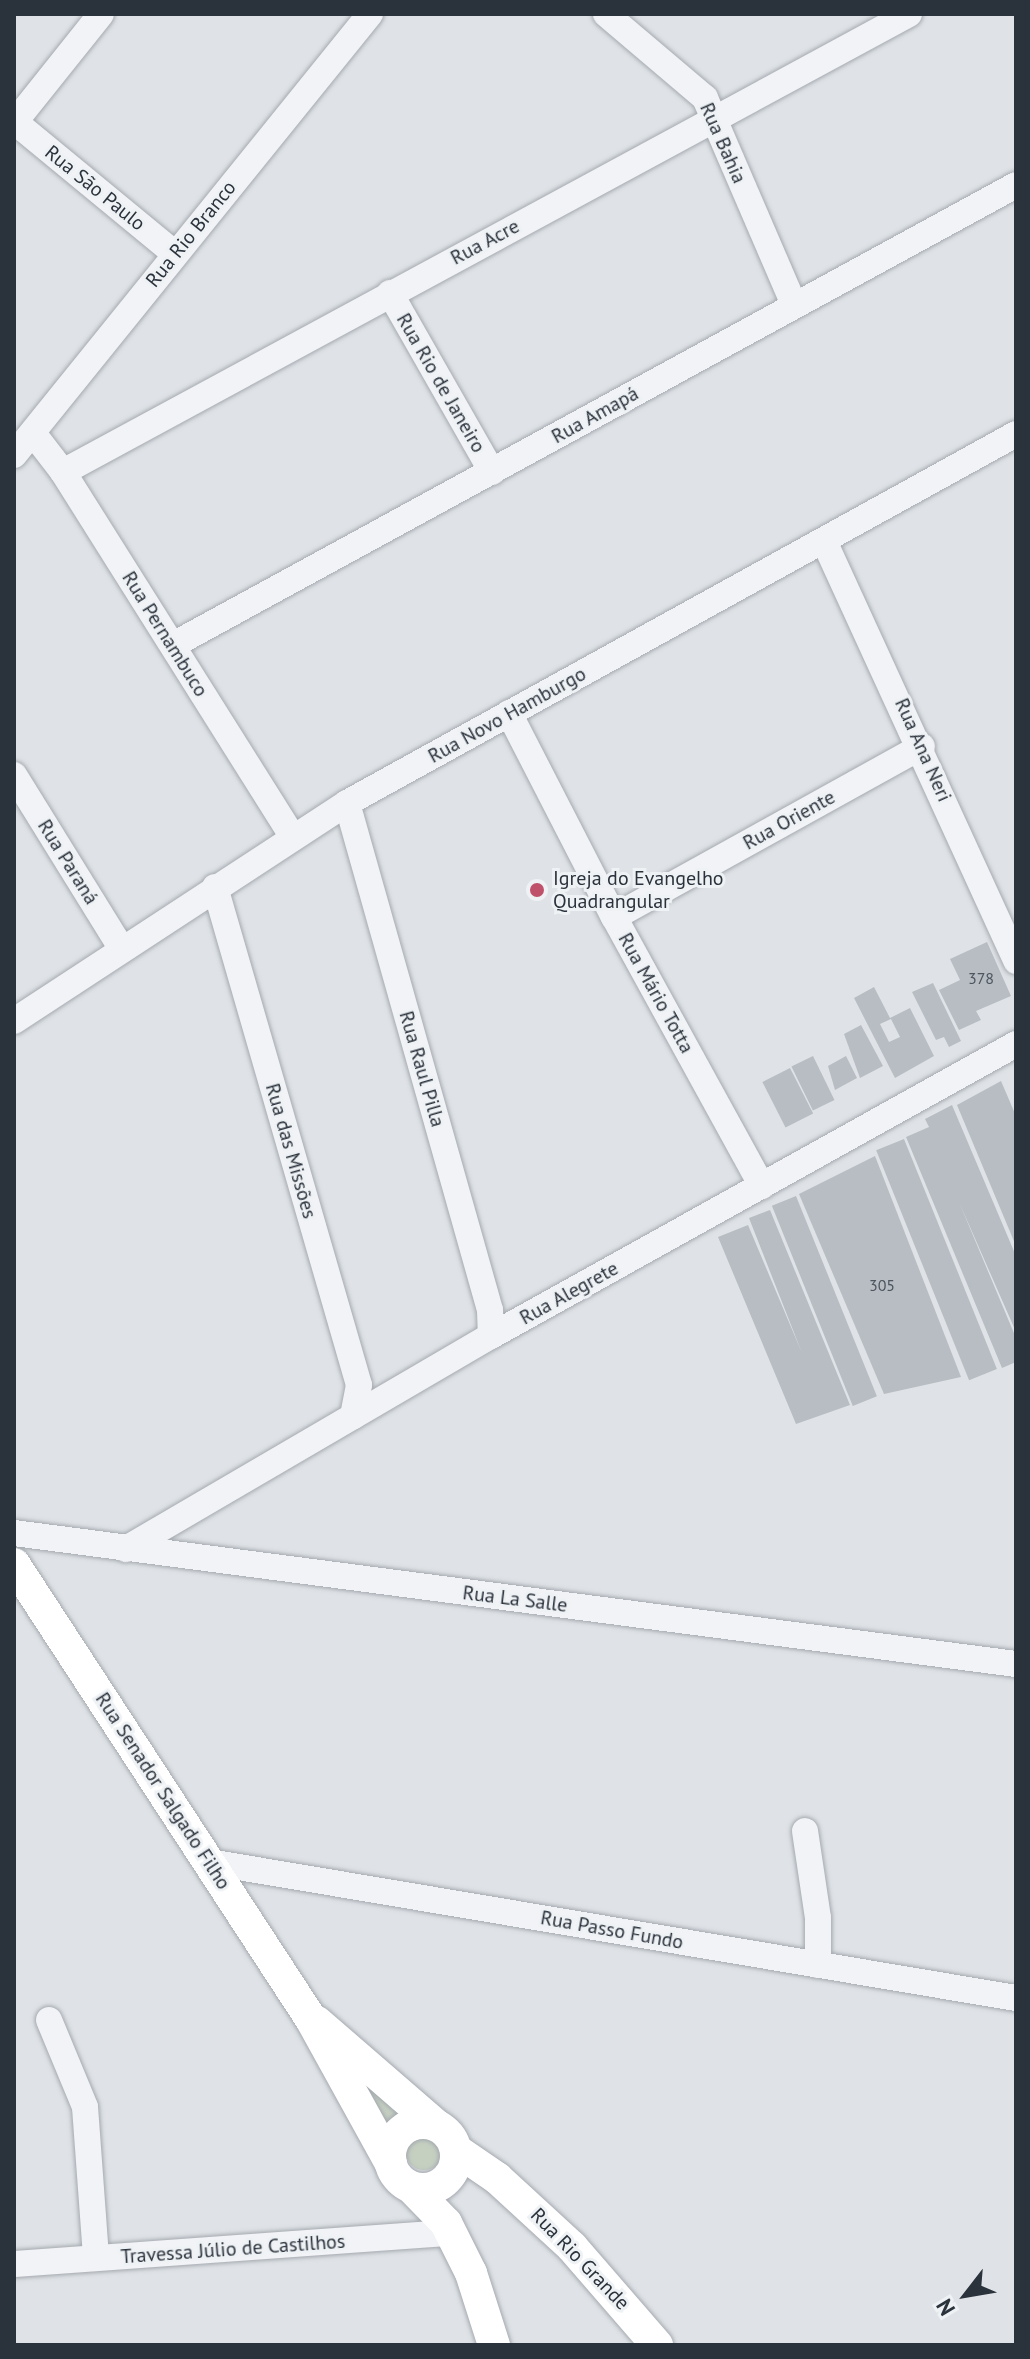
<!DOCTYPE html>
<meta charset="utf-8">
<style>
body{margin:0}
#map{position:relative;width:1030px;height:2359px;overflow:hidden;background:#dfe3e7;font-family:"PT Sans",sans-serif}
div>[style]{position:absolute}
.green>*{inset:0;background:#c6d0c1}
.round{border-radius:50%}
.building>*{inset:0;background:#b7bdc3;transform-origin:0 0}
.roads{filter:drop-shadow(0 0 2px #a5aab0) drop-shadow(0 0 2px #a5aab0)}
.minor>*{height:26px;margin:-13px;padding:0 13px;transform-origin:13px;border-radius:13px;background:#f2f3f6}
.major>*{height:32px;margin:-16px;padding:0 16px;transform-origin:16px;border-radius:16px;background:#fff}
.major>.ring{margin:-16px;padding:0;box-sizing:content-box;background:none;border:32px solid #fff;border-radius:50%}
.dots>*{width:22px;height:22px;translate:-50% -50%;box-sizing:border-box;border:4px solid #eff2f5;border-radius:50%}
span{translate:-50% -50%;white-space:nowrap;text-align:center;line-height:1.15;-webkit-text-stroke:6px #eff2f5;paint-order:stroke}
.number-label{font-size:16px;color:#4d555e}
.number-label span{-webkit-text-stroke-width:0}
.street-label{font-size:20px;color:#2a323c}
.poi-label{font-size:20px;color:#2a323c}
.left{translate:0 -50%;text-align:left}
.frame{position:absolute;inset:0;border:16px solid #2a323c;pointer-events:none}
.north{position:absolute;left:926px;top:2255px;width:80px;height:80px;-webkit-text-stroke:6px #eff2f5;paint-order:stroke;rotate:239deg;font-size:22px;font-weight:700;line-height:32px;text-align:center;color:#2a323c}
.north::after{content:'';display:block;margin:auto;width:28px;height:36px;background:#2a323c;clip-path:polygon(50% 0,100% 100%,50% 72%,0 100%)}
</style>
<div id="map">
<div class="green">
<i style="clip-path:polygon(365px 2082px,408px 2105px,387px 2127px,387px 2126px)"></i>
<i class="round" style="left:406px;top:2134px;width:36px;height:36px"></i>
</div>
<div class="building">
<i style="clip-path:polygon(987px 942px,1011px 996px,976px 1011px,981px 1020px,959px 1030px,939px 990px,960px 980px,950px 959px)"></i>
<i style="clip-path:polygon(933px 983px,961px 1041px,949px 1047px,944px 1037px,936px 1040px,912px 992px)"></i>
<i style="clip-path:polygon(evenodd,874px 987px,890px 1018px,910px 1008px,934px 1056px,895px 1078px,854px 998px,874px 987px,891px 1019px,900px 1037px,889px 1042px,880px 1024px,891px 1019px)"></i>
<i style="clip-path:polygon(861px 1025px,883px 1066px,860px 1078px,844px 1034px)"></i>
<i style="left:813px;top:1056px;width:49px;height:24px;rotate:64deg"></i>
<i style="clip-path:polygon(846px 1056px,857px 1078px,835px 1090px,828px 1066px)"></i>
<i style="left:790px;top:1068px;width:51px;height:31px;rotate:63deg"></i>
<i style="clip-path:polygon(1001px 1081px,1016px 1116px,1016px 1246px,957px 1105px)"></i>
<i style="clip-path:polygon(952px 1105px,1016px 1256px,1016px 1332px,959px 1202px,1016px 1338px,1016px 1362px,1002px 1368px,906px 1137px,929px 1127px,925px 1119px)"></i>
<i style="left:904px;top:1139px;width:248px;height:30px;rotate:68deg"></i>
<i style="clip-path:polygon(875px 1156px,961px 1377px,884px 1394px,799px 1194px)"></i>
<i style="left:796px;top:1196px;width:216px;height:26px;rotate:68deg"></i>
<i style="clip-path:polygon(770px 1210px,850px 1405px,796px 1424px,718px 1237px,748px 1225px,802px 1353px,749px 1218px)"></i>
</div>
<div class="roads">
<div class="minor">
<i style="left:606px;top:14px;width:130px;rotate:40.3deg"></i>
<i style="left:705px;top:98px;width:225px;rotate:66.7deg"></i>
<i style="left:15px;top:122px;width:206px;rotate:39.5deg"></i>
<i style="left:14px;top:123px;width:139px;rotate:-51.4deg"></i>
<i style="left:390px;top:293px;width:206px;rotate:60.3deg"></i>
<i style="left:33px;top:433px;width:49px;rotate:52.4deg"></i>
<i style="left:63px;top:472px;width:431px;rotate:57.8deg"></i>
<i style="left:14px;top:455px;width:567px;rotate:-51.09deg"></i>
<i style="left:63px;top:472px;width:962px;rotate:-28.43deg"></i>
<i style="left:824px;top:541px;width:462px;rotate:65.4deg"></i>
<i style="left:173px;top:645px;width:960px;rotate:-28.62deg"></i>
<i style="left:509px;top:713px;width:229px;rotate:62.8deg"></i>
<i style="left:614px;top:917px;width:307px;rotate:61.2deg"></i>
<i style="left:14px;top:775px;width:205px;rotate:58.2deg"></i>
<i style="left:347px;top:803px;width:527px;rotate:74.25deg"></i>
<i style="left:490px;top:1310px;width:26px;rotate:88deg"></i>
<i style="left:215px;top:887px;width:518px;rotate:73.87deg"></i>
<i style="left:359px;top:1385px;width:32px;rotate:101deg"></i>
<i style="left:614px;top:917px;width:352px;rotate:-29deg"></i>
<i style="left:14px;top:1021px;width:398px;rotate:-33.2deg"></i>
<i style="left:347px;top:803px;width:764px;rotate:-28.88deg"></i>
<i style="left:14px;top:1533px;width:1011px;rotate:7.45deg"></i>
<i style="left:126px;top:1549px;width:423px;rotate:-30.3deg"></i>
<i style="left:491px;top:1336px;width:601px;rotate:-29.08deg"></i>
<i style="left:805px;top:1831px;width:88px;rotate:81.5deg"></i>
<i style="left:818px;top:1918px;width:47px;rotate:90deg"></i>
<i style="left:209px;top:1862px;width:818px;rotate:9.57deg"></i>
<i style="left:49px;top:2020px;width:94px;rotate:67.5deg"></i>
<i style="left:85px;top:2107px;width:151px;rotate:85.8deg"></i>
<i style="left:14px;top:2264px;width:438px;rotate:-4.1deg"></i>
</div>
<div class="major">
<i style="left:14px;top:1564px;width:543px;rotate:56.87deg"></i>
<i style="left:311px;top:2019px;width:166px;rotate:61.1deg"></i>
<i style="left:317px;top:2022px;width:157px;rotate:40.9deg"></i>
<i class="ring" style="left:390px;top:2123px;width:34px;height:34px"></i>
<i style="left:456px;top:2150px;width:50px;rotate:34.3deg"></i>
<i style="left:497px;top:2178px;width:102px;rotate:42.6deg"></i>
<i style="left:572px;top:2247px;width:130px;rotate:49.1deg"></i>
<i style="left:412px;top:2188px;width:49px;rotate:45.8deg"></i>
<i style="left:446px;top:2223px;width:56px;rotate:63.4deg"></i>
<i style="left:471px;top:2273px;width:76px;rotate:72.3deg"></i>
</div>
</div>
<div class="dots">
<i style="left:537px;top:890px;background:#bf516b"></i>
</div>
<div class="number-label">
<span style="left:981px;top:978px">378</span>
<span style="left:882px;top:1285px">305</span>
</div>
<div class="street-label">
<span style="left:723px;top:143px;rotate:66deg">Rua Bahia</span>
<span style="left:95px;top:188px;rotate:39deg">Rua São Paulo</span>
<span style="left:191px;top:234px;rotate:-51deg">Rua Rio Branco</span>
<span style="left:485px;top:242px;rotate:-28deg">Rua Acre</span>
<span style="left:441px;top:383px;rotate:60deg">Rua Rio de Janeiro</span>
<span style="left:595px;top:415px;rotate:-29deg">Rua Amapá</span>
<span style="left:165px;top:634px;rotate:58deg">Rua Pernambuco</span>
<span style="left:507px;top:715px;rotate:-29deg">Rua Novo Hamburgo</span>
<span style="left:923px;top:750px;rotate:66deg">Rua Ana Neri</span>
<span style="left:789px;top:820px;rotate:-29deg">Rua Oriente</span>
<span style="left:68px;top:862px;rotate:58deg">Rua Paraná</span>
<span style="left:656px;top:993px;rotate:61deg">Rua Mário Totta</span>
<span style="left:422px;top:1069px;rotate:74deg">Rua Raul Pilla</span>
<span style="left:291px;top:1151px;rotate:74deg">Rua das Missões</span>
<span style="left:569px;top:1293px;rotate:-29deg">Rua Alegrete</span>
<span style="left:515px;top:1599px;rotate:7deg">Rua La Salle</span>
<span style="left:163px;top:1791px;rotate:57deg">Rua Senador Salgado Filho</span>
<span style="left:612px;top:1930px;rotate:10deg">Rua Passo Fundo</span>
<span style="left:233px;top:2249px;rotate:-4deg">Travessa Júlio de Castilhos</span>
<span style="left:580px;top:2259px;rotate:46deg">Rua Rio Grande</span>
</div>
<div class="poi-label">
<span class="left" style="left:553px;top:890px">Igreja do Evangelho<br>Quadrangular</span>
</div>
<div class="frame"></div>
<div class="north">N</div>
</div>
